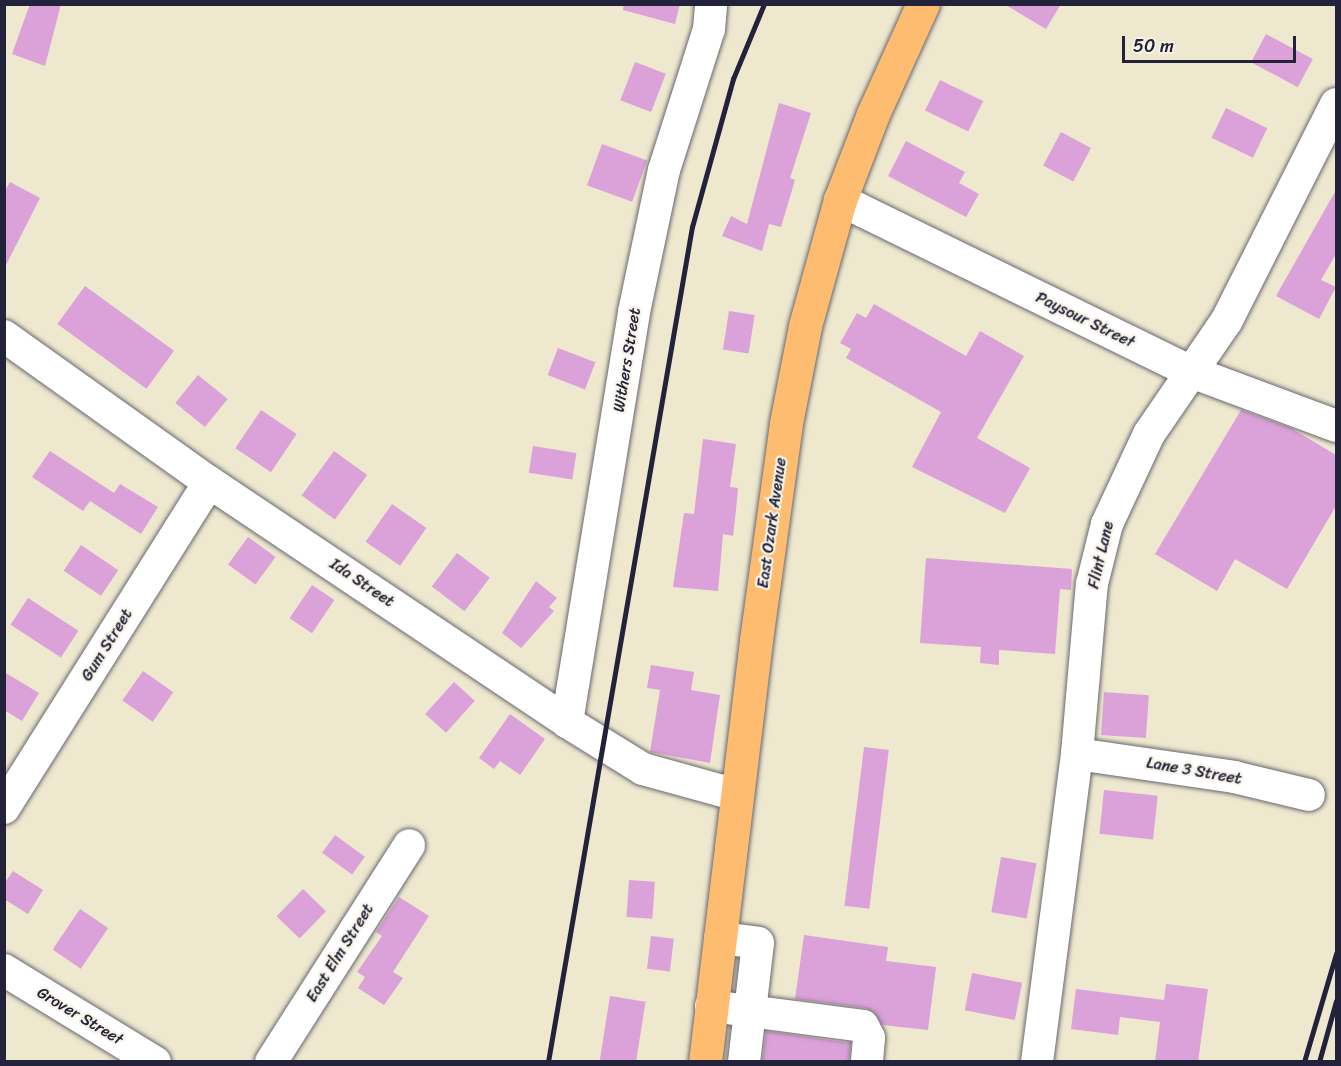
<!DOCTYPE html>
<style>
body{margin:0}
#map{position:relative;width:1341px;height:1066px;overflow:hidden;background:#eee8cf;font-family:Sriracha,sans-serif}
div>[style]{position:absolute}
.building>*{inset:0;background:#dba1d9;transform-origin:0 0}
.roads{filter:drop-shadow(0 0 2px #69676f) drop-shadow(0 0 2px #69676f)}
.minor>*{height:32px;margin:-16px;padding:0 16px;transform-origin:16px;border-radius:16px;background:#fff}
.major>*{height:33px;margin:-16.5px;padding:0 16.5px;transform-origin:16.5px;border-radius:16.5px;background:#fdbc6f}
.rail>*{height:4.5px;margin:-2.25px;padding:0 2.25px;transform-origin:2.25px;border-radius:2.25px;background:#22223b}
span{translate:-50% -50%;white-space:nowrap;text-align:center;line-height:1.15;-webkit-text-stroke:4.5px #f7f3e8;paint-order:stroke}
.street-label{font-size:16px;color:#22223b}
.frame{position:absolute;inset:0;border:6px solid #22223b;pointer-events:none}
.scale{position:absolute;left:1122px;top:36px;width:174px;height:27px;box-sizing:border-box;border:3px solid #22223b;border-top:0;padding-left:8px;font-size:18px;line-height:21px;white-space:nowrap;color:#22223b;-webkit-text-stroke:4px #f7f3e8;paint-order:stroke}
</style>
<div id="map">
<div class="building">
<i style="clip-path:polygon(30px 4px,61px 4px,45px 66px,12px 54px)"></i>
<i style="clip-path:polygon(624px 4px,680px 4px,675px 24px,623px 10px)"></i>
<i style="clip-path:polygon(1004px 4px,1061px 4px,1046px 29px)"></i>
<i style="left:1266px;top:34px;width:53px;height:32px;rotate:28deg"></i>
<i style="left:635px;top:62px;width:33px;height:41px;rotate:21deg"></i>
<i style="left:940px;top:80px;width:48px;height:34px;rotate:26deg"></i>
<i style="clip-path:polygon(779px 103px,811px 113px,790px 178px,795px 180px,781px 227px,769px 224px,762px 251px,722px 236px,731px 216px,747px 224px)"></i>
<i style="left:1226px;top:108px;width:46px;height:33px;rotate:26deg"></i>
<i style="left:1061px;top:132px;width:34px;height:38px;rotate:28deg"></i>
<i style="clip-path:polygon(906px 141px,965px 172px,959px 183px,979px 194px,966px 217px,888px 176px)"></i>
<i style="left:602px;top:144px;width:48px;height:44px;rotate:20deg"></i>
<i style="clip-path:polygon(10px 182px,40px 198px,4px 269px,4px 193px)"></i>
<i style="clip-path:polygon(1336px 190px,1336px 254px,1321px 280px,1336px 287px,1319px 319px,1276px 296px)"></i>
<i style="left:85px;top:286px;width:110px;height:47px;rotate:36deg"></i>
<i style="clip-path:polygon(874px 304px,966px 356px,980px 331px,1024px 356px,977px 438px,1030px 468px,1005px 513px,912px 467px,941px 412px,846px 358px,851px 349px,840px 343px,857px 313px,866px 318px)"></i>
<i style="left:729px;top:311px;width:26px;height:39px;rotate:9deg"></i>
<i style="left:558px;top:348px;width:40px;height:29px;rotate:21deg"></i>
<i style="left:198px;top:375px;width:38px;height:36px;rotate:39deg"></i>
<i style="left:261px;top:410px;width:43px;height:46px;rotate:34deg"></i>
<i style="clip-path:polygon(1241px 410px,1291px 428px,1336px 455px,1336px 506px,1287px 589px,1235px 559px,1217px 591px,1155px 554px)"></i>
<i style="clip-path:polygon(703px 439px,736px 444px,730px 487px,738px 488px,736px 510px,733px 536px,723px 534px,718px 591px,673px 587px,684px 513px,694px 514px)"></i>
<i style="left:533px;top:446px;width:44px;height:27px;rotate:9deg"></i>
<i style="clip-path:polygon(50px 451px,114px 493px,120px 484px,158px 507px,141px 534px,90px 501px,83px 511px,32px 477px)"></i>
<i style="left:334px;top:451px;width:41px;height:55px;rotate:36deg"></i>
<i style="left:392px;top:504px;width:42px;height:46px;rotate:35deg"></i>
<i style="left:248px;top:537px;width:34px;height:34px;rotate:36deg"></i>
<i style="left:81px;top:545px;width:45px;height:31px;rotate:34deg"></i>
<i style="left:457px;top:553px;width:41px;height:42px;rotate:37deg"></i>
<i style="clip-path:polygon(926px 558px,1072px 569px,1071px 590px,1060px 589px,1055px 654px,999px 650px,999px 665px,980px 663px,981px 647px,920px 643px)"></i>
<i style="clip-path:polygon(536px 581px,557px 598px,549px 607px,554px 611px,521px 648px,502px 633px)"></i>
<i style="left:312px;top:585px;width:27px;height:40px;rotate:34deg"></i>
<i style="left:28px;top:598px;width:60px;height:32px;rotate:33deg"></i>
<i style="clip-path:polygon(651px 665px,694px 672px,691px 690px,720px 695px,710px 763px,650px 752px,660px 690px,647px 688px)"></i>
<i style="left:143px;top:671px;width:37px;height:36px;rotate:35deg"></i>
<i style="clip-path:polygon(4px 672px,39px 693px,22px 721px,4px 710px)"></i>
<i style="left:454px;top:682px;width:28px;height:43px;rotate:42deg"></i>
<i style="left:1104px;top:692px;width:45px;height:43px;rotate:4deg"></i>
<i style="clip-path:polygon(510px 714px,545px 739px,520px 775px,500px 761px,494px 769px,479px 758px)"></i>
<i style="left:864px;top:747px;width:25px;height:160px;rotate:7deg"></i>
<i style="left:1104px;top:790px;width:54px;height:44px;rotate:6deg"></i>
<i style="left:335px;top:835px;width:37px;height:22px;rotate:36deg"></i>
<i style="left:1001px;top:857px;width:36px;height:56px;rotate:10deg"></i>
<i style="clip-path:polygon(13px 871px,43px 890px,28px 914px,4px 899px,4px 884px)"></i>
<i style="left:629px;top:880px;width:26px;height:37px;rotate:4deg"></i>
<i style="left:303px;top:889px;width:32px;height:38px;rotate:44deg"></i>
<i style="clip-path:polygon(399px 897px,429px 916px,393px 972px,403px 978px,384px 1005px,358px 988px,365px 977px,357px 972px,382px 936px,376px 932px)"></i>
<i style="left:80px;top:909px;width:34px;height:49px;rotate:34deg"></i>
<i style="clip-path:polygon(804px 935px,888px 947px,886px 961px,936px 967px,928px 1030px,882px 1025px,874px 1012px,865px 1008px,795px 999px)"></i>
<i style="left:651px;top:936px;width:23px;height:33px;rotate:7deg"></i>
<i style="left:972px;top:973px;width:51px;height:38px;rotate:11deg"></i>
<i style="clip-path:polygon(1166px 984px,1208px 989px,1198px 1062px,1155px 1062px,1160px 1022px,1120px 1017px,1118px 1035px,1071px 1029px,1076px 989px,1164px 1000px)"></i>
<i style="left:610px;top:996px;width:36px;height:67px;rotate:9deg"></i>
<i style="clip-path:polygon(766px 1031px,851px 1043px,849px 1062px,762px 1062px)"></i>
</div>
<div class="roads">
<div class="minor">
<i style="left:840px;top:200px;width:389px;rotate:26.1deg"></i>
<i style="left:1189px;top:371px;width:157px;rotate:20.5deg"></i>
<i style="left:4px;top:336px;width:252px;rotate:35.5deg"></i>
<i style="left:209px;top:482px;width:431px;rotate:33.8deg"></i>
<i style="left:567px;top:722px;width:89px;rotate:31.7deg"></i>
<i style="left:643px;top:769px;width:98px;rotate:15.5deg"></i>
<i style="left:567px;top:722px;width:415px;rotate:-80.7deg"></i>
<i style="left:634px;top:312px;width:145px;rotate:-78.1deg"></i>
<i style="left:664px;top:170px;width:148px;rotate:-72.3deg"></i>
<i style="left:709px;top:29px;width:25px;rotate:-85deg"></i>
<i style="left:1077px;top:754px;width:159px;rotate:8.3deg"></i>
<i style="left:1234px;top:777px;width:77px;rotate:13.5deg"></i>
<i style="left:4px;top:808px;width:385px;rotate:-57.8deg"></i>
<i style="left:720px;top:938px;width:38px;rotate:7deg"></i>
<i style="left:758px;top:943px;width:120px;rotate:96.7deg"></i>
<i style="left:4px;top:970px;width:177px;rotate:31.4deg"></i>
<i style="left:711px;top:1006px;width:153px;rotate:7.5deg"></i>
<i style="left:863px;top:1026px;width:13px;rotate:63deg"></i>
<i style="left:869px;top:1038px;width:24px;rotate:95deg"></i>
<i style="left:271px;top:1062px;width:257px;rotate:-57.5deg"></i>
<i style="left:1037px;top:1062px;width:311px;rotate:-82.6deg"></i>
<i style="left:1077px;top:754px;width:171px;rotate:-85deg"></i>
<i style="left:1092px;top:584px;width:62px;rotate:-76deg"></i>
<i style="left:1107px;top:524px;width:99px;rotate:-65deg"></i>
<i style="left:1149px;top:434px;width:138px;rotate:-55.6deg"></i>
<i style="left:1227px;top:320px;width:242px;rotate:-63.2deg"></i>
</div>
<div class="major">
<i style="left:705px;top:1062px;width:425px;rotate:-83.1deg"></i>
<i style="left:756px;top:640px;width:219px;rotate:-82.1deg"></i>
<i style="left:786px;top:423px;width:99px;rotate:-78.9deg"></i>
<i style="left:805px;top:326px;width:131px;rotate:-74.5deg"></i>
<i style="left:840px;top:200px;width:92px;rotate:-69deg"></i>
<i style="left:873px;top:114px;width:121px;rotate:-65.6deg"></i>
</div>
</div>
<div class="rail">
<i style="left:548px;top:1062px;width:847px;rotate:-80.22deg"></i>
<i style="left:692px;top:227px;width:154px;rotate:-74.5deg"></i>
<i style="left:733px;top:79px;width:81px;rotate:-67.5deg"></i>
<i style="left:1304px;top:1062px;width:113px;rotate:-73.5deg"></i>
<i style="left:1319px;top:1062px;width:63px;rotate:-74.4deg"></i>
</div>
<div class="street-label">
<span style="left:1085px;top:320px;rotate:26deg">Paysour Street</span>
<span style="left:627px;top:360px;rotate:-81deg">Withers Street</span>
<span style="left:772px;top:523px;rotate:-82deg">East Ozark Avenue</span>
<span style="left:1101px;top:555px;rotate:-77deg">Flint Lane</span>
<span style="left:362px;top:583px;rotate:34deg">Ida Street</span>
<span style="left:107px;top:645px;rotate:-58deg">Gum Street</span>
<span style="left:1194px;top:771px;rotate:10deg">Lane 3 Street</span>
<span style="left:340px;top:953px;rotate:-58deg">East Elm Street</span>
<span style="left:80px;top:1016px;rotate:31deg">Grover Street</span>
</div>
<div class="frame"></div>
<div class="scale">50 m</div>
</div>
